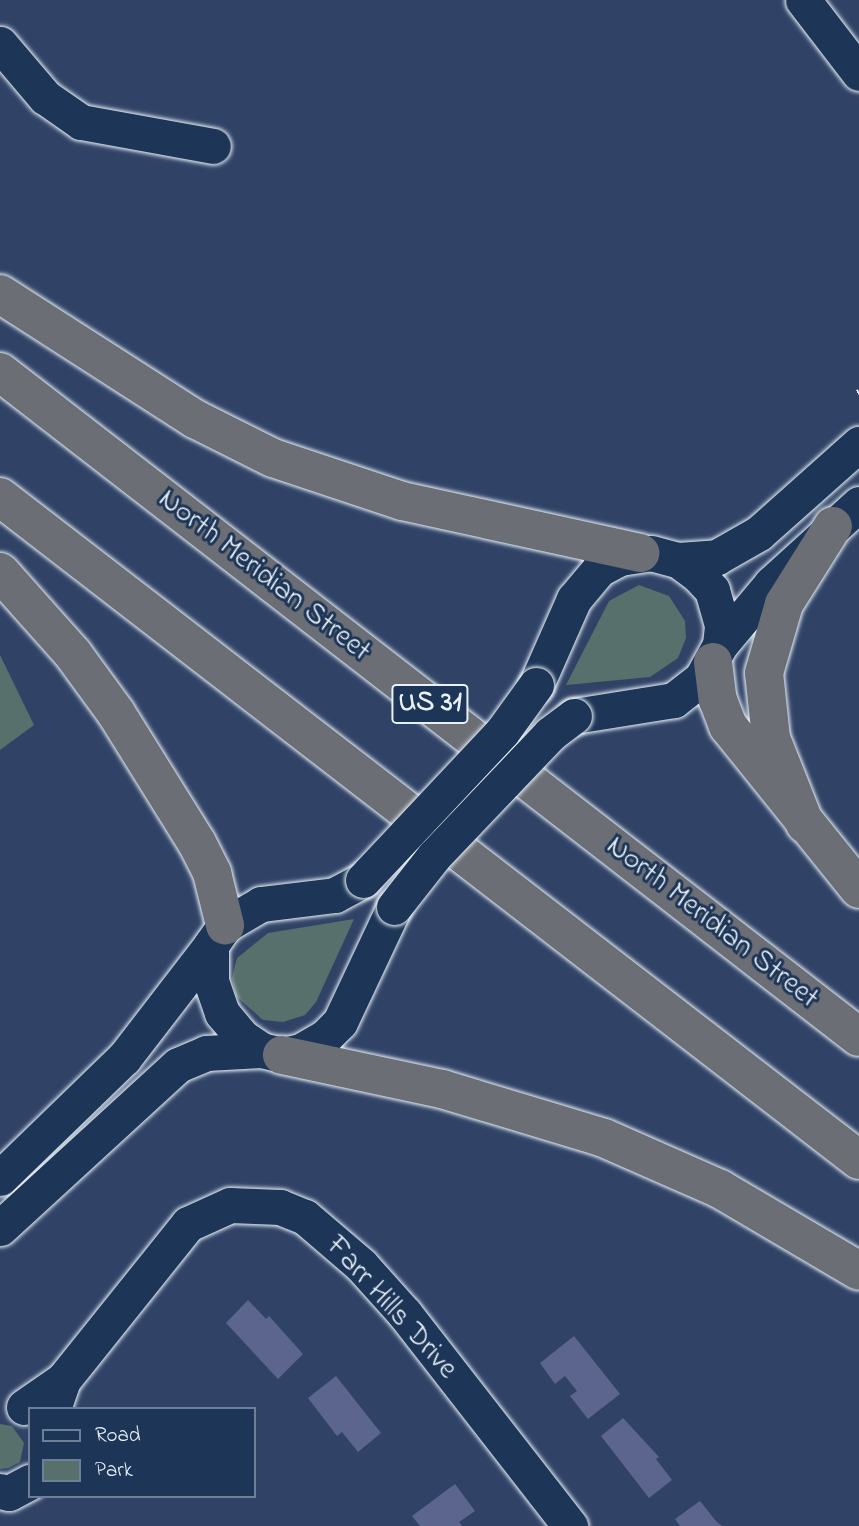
<!DOCTYPE html>
<style>
body{margin:0}
#map{position:relative;width:859px;height:1526px;overflow:hidden;background:#304367;font-family:"Indie Flower",sans-serif}
div>[style]{position:absolute}
.green>*{inset:0;background:#58706c}
.building>*{inset:0;background:#5b658d}
.path>*{height:4.5px;margin-top:-2.25px;transform-origin:0;background:repeating-linear-gradient(90deg,#e8f1f8 0 7px,transparent 0 12px)}
.roads{filter:drop-shadow(0 0 2px #e8f1f8) drop-shadow(0 0 2px #e8f1f8)}
.minor>*{height:35px;margin:-17.5px;padding:0 17.5px;transform-origin:17.5px;border-radius:17.5px;background:#1d3557}
.highway>*{height:38px;margin:-19px;padding:0 19px;transform-origin:19px;border-radius:19px;background:#6b6f75}
.bridges{filter:drop-shadow(0 0 2px #e8f1f8) drop-shadow(0 0 2px #e8f1f8)}
.minor-bridge>*{height:35px;margin:-17.5px;padding:0 17.5px;transform-origin:17.5px;border-radius:17.5px;background:#1d3557}
span{translate:-50% -50%;white-space:nowrap;text-align:center;line-height:1.15;-webkit-text-stroke:6px #1d3557;paint-order:stroke}
.shield-label span{padding:2px 5px;background:#1d3557;border:2px solid;border-radius:5px;-webkit-text-stroke-width:0}
.shield-label{font-size:28px;color:#e8f1f8;font-weight:700}
.street-label{font-size:30px;color:#e8f1f8}
.legend{position:absolute;left:28px;top:1407px;width:228px;height:91px;box-sizing:border-box;background:#1d3557;border:2px solid #6e8097;margin:0;padding:9px 12px;list-style:none;font-size:21px;color:#e8f1f8}
.legend li{display:flex;align-items:center;gap:14px;height:35px}
.legend b{width:35px;border:2px solid #6e8097}
</style>
<div id="map">
<div class="green">
<i style="clip-path:polygon(639px 585px,669px 596px,685px 621px,686px 638px,678px 658px,650px 677px,566px 685px,609px 601px)"></i>
<i style="clip-path:polygon(0 655px,34px 725px,0 750px)"></i>
<i style="clip-path:polygon(354px 919px,316px 1002px,305px 1015px,283px 1022px,263px 1020px,236px 996px,232px 978px,237px 958px,268px 933px)"></i>
<i style="clip-path:polygon(0 1424px,12px 1426px,24px 1443px,20px 1462px,8px 1468px,0 1469px)"></i>
</div>
<div class="building">
<i style="clip-path:polygon(248px 1300px,266px 1319px,269px 1316px,303px 1354px,278px 1379px,226px 1323px)"></i>
<i style="clip-path:polygon(574px 1336px,620px 1394px,588px 1419px,570px 1396px,577px 1391px,565px 1376px,555px 1384px,540px 1363px)"></i>
<i style="clip-path:polygon(336px 1376px,381px 1433px,358px 1452px,342px 1432px,337px 1436px,308px 1398px)"></i>
<i style="clip-path:polygon(623px 1418px,659px 1457px,656px 1459px,672px 1480px,649px 1498px,601px 1436px)"></i>
<i style="clip-path:polygon(455px 1484px,475px 1511px,459px 1522px,462px 1526px,420px 1526px,412px 1516px)"></i>
<i style="clip-path:polygon(700px 1501px,716px 1521px,722px 1526px,680px 1526px,675px 1519px)"></i>
</div>
<div class="path">
<i style="left:857px;top:392px;width:2px;rotate:-27deg"></i>
</div>
<div class="roads">
<div class="minor">
<i style="left:803px;top:0;width:92px;rotate:52.5deg"></i>
<i style="left:0;top:44px;width:70px;rotate:49.7deg"></i>
<i style="left:45px;top:97px;width:44px;rotate:34.8deg"></i>
<i style="left:81px;top:122px;width:134px;rotate:10.3deg"></i>
<i style="left:678px;top:560px;width:39px;rotate:-4deg"></i>
<i style="left:717px;top:557px;width:48px;rotate:-29.7deg"></i>
<i style="left:759px;top:533px;width:134px;rotate:-41.7deg"></i>
<i style="left:720px;top:645px;width:80px;rotate:-50.1deg"></i>
<i style="left:771px;top:584px;width:119px;rotate:-42.3deg"></i>
<i style="left:536px;top:685px;width:94px;rotate:-66.2deg"></i>
<i style="left:574px;top:599px;width:39px;rotate:-50deg"></i>
<i style="left:599px;top:569px;width:24px;rotate:-28deg"></i>
<i style="left:620px;top:558px;width:31px;rotate:-9deg"></i>
<i style="left:651px;top:553px;width:28px;rotate:15deg"></i>
<i style="left:678px;top:560px;width:26px;rotate:37deg"></i>
<i style="left:699px;top:576px;width:19px;rotate:47deg"></i>
<i style="left:712px;top:590px;width:37px;rotate:74deg"></i>
<i style="left:722px;top:626px;width:19px;rotate:96deg"></i>
<i style="left:720px;top:645px;width:38px;rotate:119deg"></i>
<i style="left:702px;top:678px;width:36px;rotate:142deg"></i>
<i style="left:674px;top:700px;width:101px;rotate:170.9deg"></i>
<i style="left:363px;top:880px;width:32px;rotate:152deg"></i>
<i style="left:335px;top:895px;width:75px;rotate:173.1deg"></i>
<i style="left:261px;top:904px;width:42px;rotate:149.7deg"></i>
<i style="left:225px;top:925px;width:24px;rotate:125deg"></i>
<i style="left:211px;top:945px;width:36px;rotate:90deg"></i>
<i style="left:211px;top:981px;width:34px;rotate:71deg"></i>
<i style="left:222px;top:1013px;width:31px;rotate:50deg"></i>
<i style="left:242px;top:1037px;width:23px;rotate:34deg"></i>
<i style="left:261px;top:1050px;width:22px;rotate:13deg"></i>
<i style="left:282px;top:1055px;width:19px;rotate:-12deg"></i>
<i style="left:301px;top:1051px;width:28px;rotate:-30deg"></i>
<i style="left:325px;top:1037px;width:21px;rotate:-45deg"></i>
<i style="left:340px;top:1022px;width:127px;rotate:-64.8deg"></i>
<i style="left:0;top:1178px;width:173px;rotate:-44.1deg"></i>
<i style="left:124px;top:1058px;width:143px;rotate:-52.4deg"></i>
<i style="left:0;top:1228px;width:241px;rotate:-42.5deg"></i>
<i style="left:178px;top:1065px;width:30px;rotate:-23deg"></i>
<i style="left:206px;top:1053px;width:55px;rotate:-3.1deg"></i>
<i style="left:24px;top:1407px;width:47px;rotate:-34.7deg"></i>
<i style="left:53px;top:1409px;width:31px;rotate:-71deg"></i>
<i style="left:63px;top:1380px;width:200px;rotate:-51.3deg"></i>
<i style="left:188px;top:1224px;width:46px;rotate:-24.3deg"></i>
<i style="left:230px;top:1205px;width:50px;rotate:2.3deg"></i>
<i style="left:280px;top:1207px;width:27px;rotate:22deg"></i>
<i style="left:305px;top:1217px;width:74px;rotate:40.6deg"></i>
<i style="left:361px;top:1265px;width:66px;rotate:48.1deg"></i>
<i style="left:405px;top:1314px;width:269px;rotate:52.1deg"></i>
<i style="left:0;top:1491px;width:9px;rotate:13deg"></i>
<i style="left:9px;top:1493px;width:24px;rotate:-28deg"></i>
</div>
<div class="highway">
<i style="left:0;top:294px;width:232px;rotate:32.7deg"></i>
<i style="left:195px;top:419px;width:87px;rotate:26.6deg"></i>
<i style="left:273px;top:458px;width:136px;rotate:18.4deg"></i>
<i style="left:402px;top:501px;width:244px;rotate:12.3deg"></i>
<i style="left:0;top:372px;width:1086px;rotate:37.75deg"></i>
<i style="left:0;top:497px;width:1085px;rotate:37.66deg"></i>
<i style="left:0;top:572px;width:110px;rotate:48.3deg"></i>
<i style="left:73px;top:654px;width:73px;rotate:53.9deg"></i>
<i style="left:116px;top:713px;width:153px;rotate:58.1deg"></i>
<i style="left:197px;top:843px;width:34px;rotate:63deg"></i>
<i style="left:212px;top:873px;width:54px;rotate:76deg"></i>
<i style="left:713px;top:662px;width:38px;rotate:83deg"></i>
<i style="left:718px;top:700px;width:28px;rotate:69deg"></i>
<i style="left:728px;top:726px;width:209px;rotate:51.2deg"></i>
<i style="left:805px;top:824px;width:92px;rotate:-111.6deg"></i>
<i style="left:771px;top:738px;width:65px;rotate:-96.1deg"></i>
<i style="left:764px;top:673px;width:72px;rotate:-73.8deg"></i>
<i style="left:784px;top:604px;width:92px;rotate:-57.9deg"></i>
<i style="left:282px;top:1055px;width:164px;rotate:12deg"></i>
<i style="left:442px;top:1089px;width:169px;rotate:16.8deg"></i>
<i style="left:604px;top:1138px;width:127px;rotate:23.7deg"></i>
<i style="left:720px;top:1189px;width:161px;rotate:30.5deg"></i>
</div>
</div>
<div class="bridges">
<div class="minor-bridge">
<i style="left:363px;top:880px;width:203px;rotate:-46.8deg"></i>
<i style="left:502px;top:732px;width:58px;rotate:-54.1deg"></i>
<i style="left:394px;top:907px;width:65px;rotate:-51.9deg"></i>
<i style="left:434px;top:856px;width:168px;rotate:-46.4deg"></i>
<i style="left:550px;top:734px;width:30px;rotate:-37deg"></i>
</div>
</div>
<div class="shield-label">
<span style="left:430px;top:704px">US 31</span>
</div>
<div class="street-label">
<span style="left:264px;top:576px;rotate:38deg">North Meridian Street</span>
<span style="left:712px;top:923px;rotate:38deg">North Meridian Street</span>
<span style="left:391px;top:1308px;rotate:48deg">Farr Hills Drive</span>
</div>
<ul class="legend">
<li><b style="height:9px;background:#1d3557"></b>Road</li>
<li><b style="height:19px;background:#58706c"></b>Park</li>
</ul>
</div>
